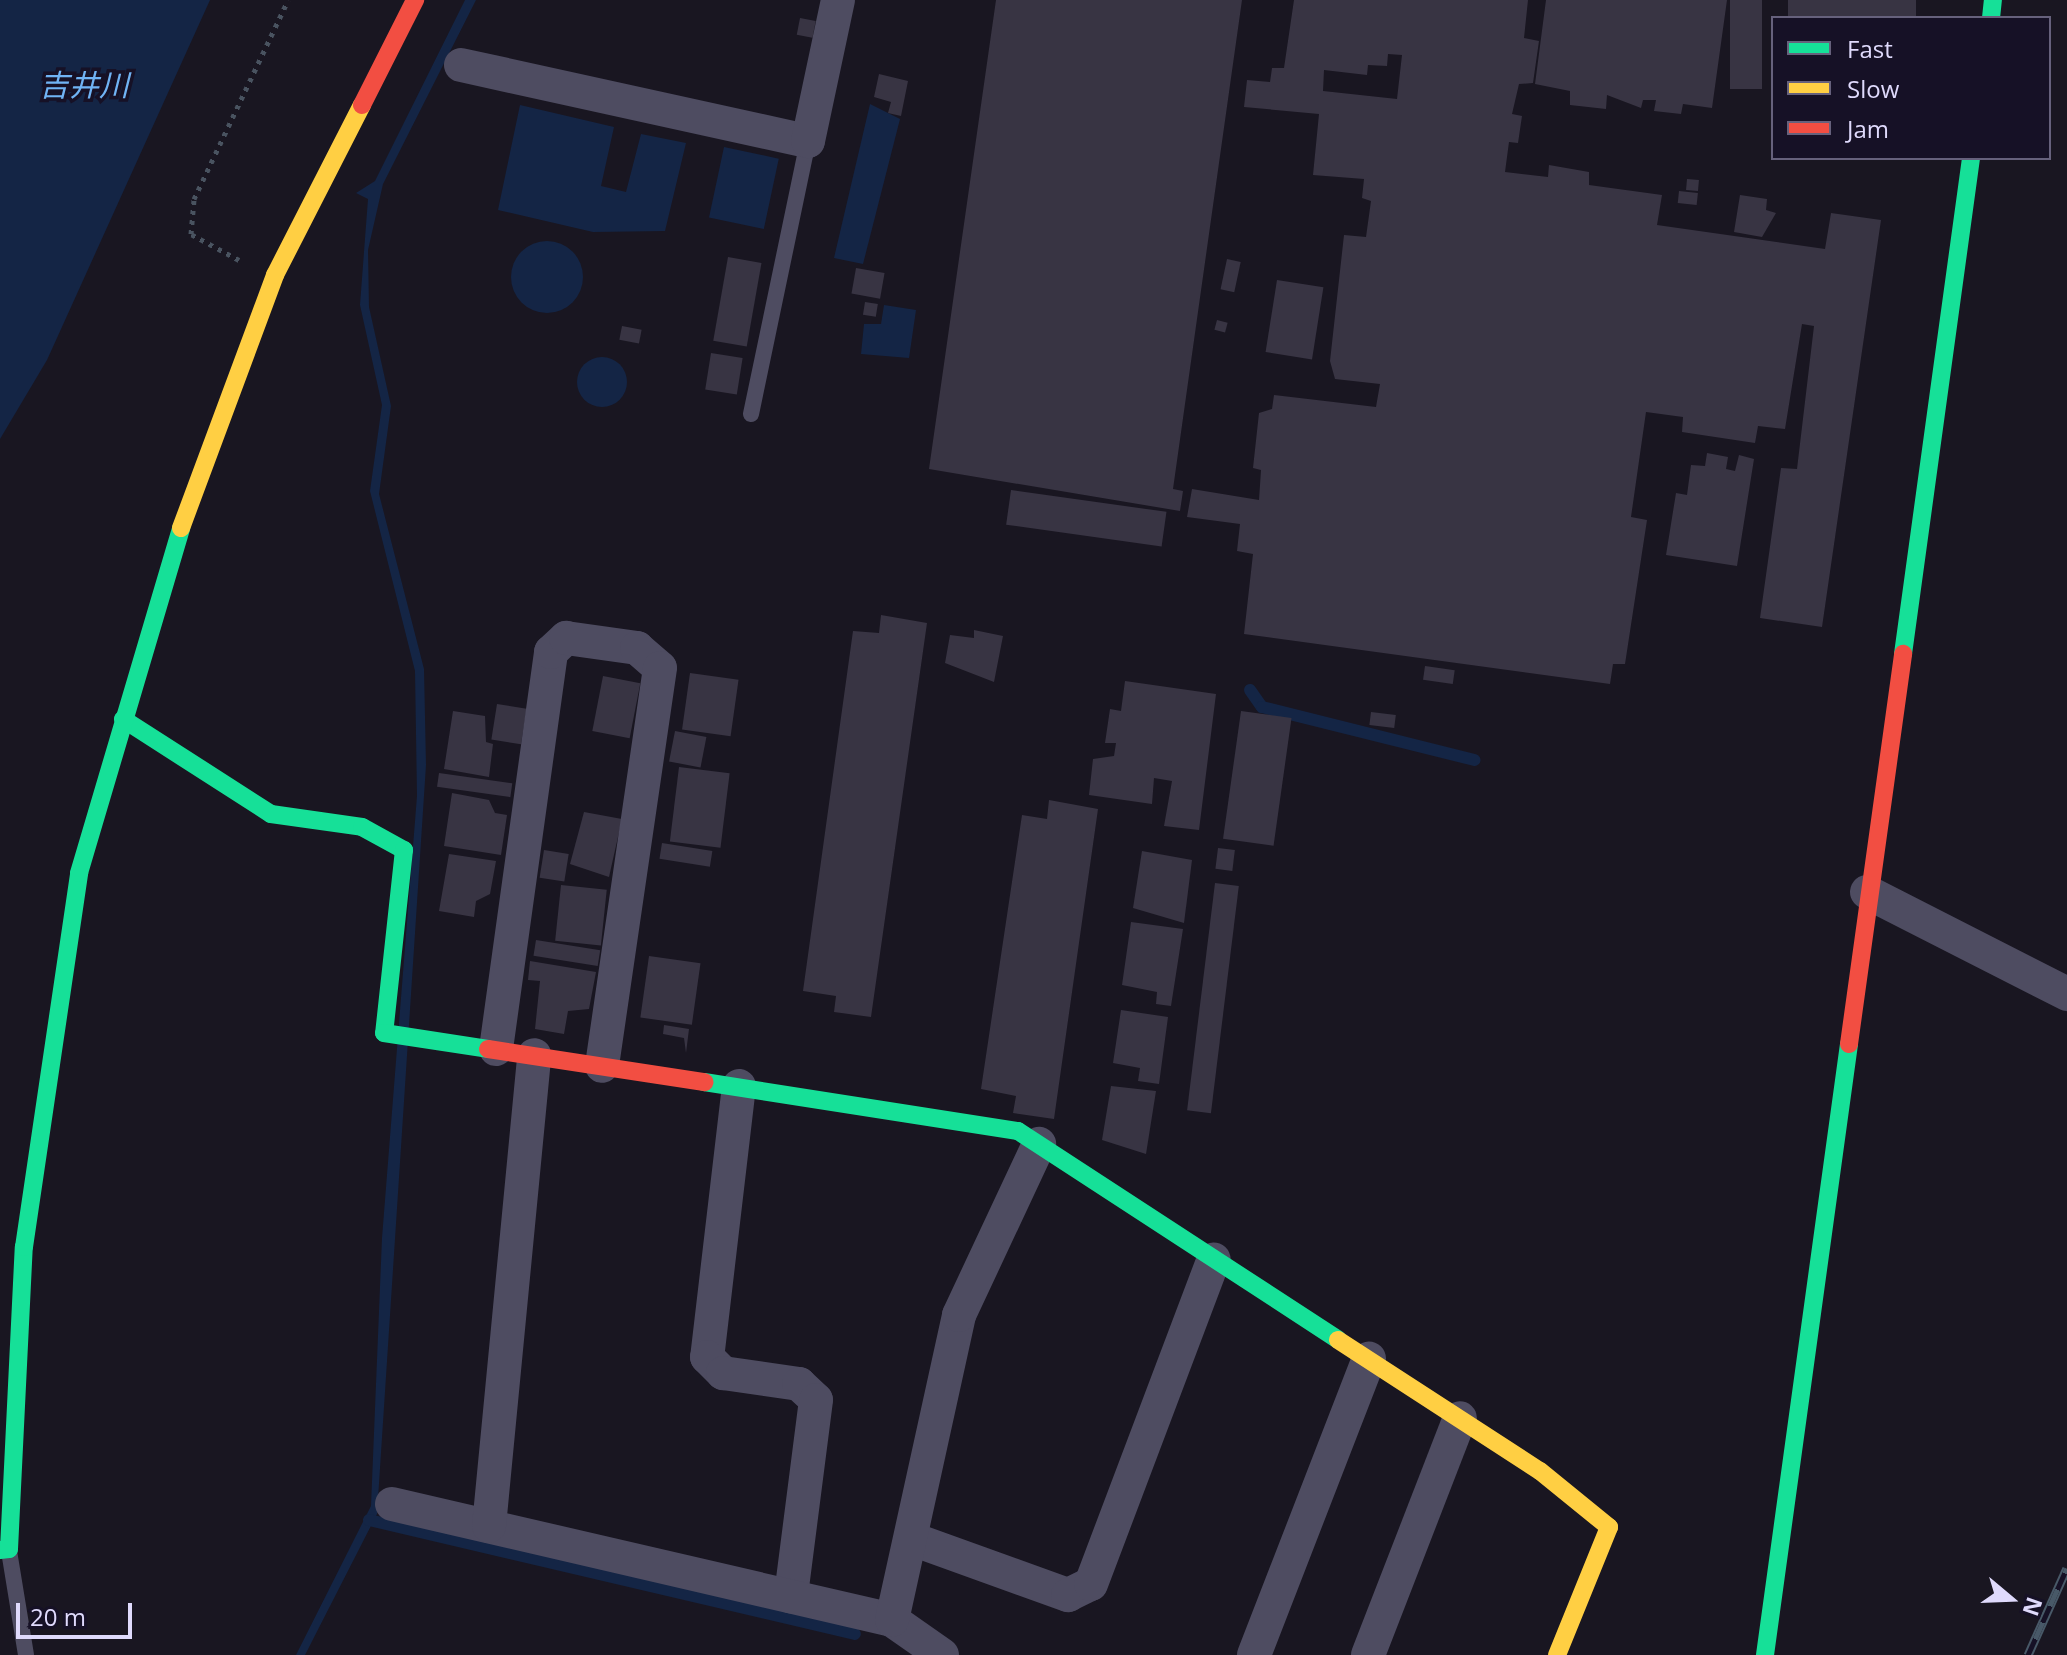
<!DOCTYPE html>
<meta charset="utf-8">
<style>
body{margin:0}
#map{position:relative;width:2067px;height:1655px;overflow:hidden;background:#191621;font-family:"Open Sans","Noto Sans JP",sans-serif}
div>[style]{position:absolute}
.water>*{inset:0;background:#142545;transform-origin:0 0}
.round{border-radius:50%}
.stream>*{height:12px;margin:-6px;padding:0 6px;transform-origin:6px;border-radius:6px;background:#142545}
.building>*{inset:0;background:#383443;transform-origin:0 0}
.path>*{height:5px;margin-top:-2.5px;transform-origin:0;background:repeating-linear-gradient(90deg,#495360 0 4px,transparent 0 10px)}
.lane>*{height:16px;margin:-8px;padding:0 8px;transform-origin:8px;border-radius:8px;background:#4e4c61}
.street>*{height:34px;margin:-17px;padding:0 17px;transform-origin:17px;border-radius:17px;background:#4e4c61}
.fast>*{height:18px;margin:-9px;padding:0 9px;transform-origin:9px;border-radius:9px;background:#16e098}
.slow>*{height:18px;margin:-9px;padding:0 9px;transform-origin:9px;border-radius:9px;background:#ffcf43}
.jam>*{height:18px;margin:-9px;padding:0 9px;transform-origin:9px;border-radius:9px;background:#f24e42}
.rail>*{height:9px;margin-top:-4.5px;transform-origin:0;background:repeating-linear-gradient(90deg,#161126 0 18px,#485968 0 36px);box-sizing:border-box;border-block:2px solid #485968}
span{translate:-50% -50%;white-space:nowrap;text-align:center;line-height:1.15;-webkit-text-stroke:7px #161126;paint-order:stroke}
.water-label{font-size:30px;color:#70b3f4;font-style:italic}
.legend{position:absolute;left:1771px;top:16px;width:280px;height:144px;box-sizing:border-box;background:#161126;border:2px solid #66617c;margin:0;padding:10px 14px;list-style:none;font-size:24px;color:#dfdafc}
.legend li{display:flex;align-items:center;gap:16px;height:40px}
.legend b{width:40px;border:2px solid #66617c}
.north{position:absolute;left:1971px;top:1559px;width:80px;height:80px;-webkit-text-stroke:6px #161126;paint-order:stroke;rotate:109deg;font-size:22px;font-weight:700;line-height:32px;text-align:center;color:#dfdafc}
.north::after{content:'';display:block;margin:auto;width:28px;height:36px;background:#dfdafc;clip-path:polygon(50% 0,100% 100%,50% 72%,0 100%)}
.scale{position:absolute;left:16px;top:1603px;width:116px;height:36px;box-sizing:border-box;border:4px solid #dfdafc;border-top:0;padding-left:10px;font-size:24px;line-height:28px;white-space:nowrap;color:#dfdafc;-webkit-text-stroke:6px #161126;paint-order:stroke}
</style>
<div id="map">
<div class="water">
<i style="clip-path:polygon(0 0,210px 0,47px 360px,0 439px)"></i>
<i style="clip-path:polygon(465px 0,476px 0,383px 184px,368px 250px,369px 307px,391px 406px,379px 494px,424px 669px,426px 765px,377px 1514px,305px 1655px,296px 1655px,371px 1506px,382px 1238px,417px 796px,415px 671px,370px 491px,382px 405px,360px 305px,368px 199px,356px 193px,375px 181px)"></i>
<i style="clip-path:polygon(870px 104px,900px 119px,863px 264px,834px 258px)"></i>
<i style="clip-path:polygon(520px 105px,614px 127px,601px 186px,626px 192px,641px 134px,686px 143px,665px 231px,593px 232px,498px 210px)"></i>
<i style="left:724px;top:147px;width:56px;height:72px;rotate:12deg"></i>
<i class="round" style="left:511px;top:241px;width:72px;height:72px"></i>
<i style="clip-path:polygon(884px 305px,916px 310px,909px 358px,861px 354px,864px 324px,881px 324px)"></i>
<i class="round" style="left:577px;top:357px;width:50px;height:50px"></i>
</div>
<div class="stream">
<i style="left:1250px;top:690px;width:21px;rotate:55deg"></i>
<i style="left:1262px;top:707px;width:219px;rotate:14deg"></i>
<i style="left:369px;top:1520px;width:499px;rotate:13.2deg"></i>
</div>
<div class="building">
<i style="clip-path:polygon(996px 0,1242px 0,1173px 489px,1183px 491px,1180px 511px,929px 469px)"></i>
<i style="clip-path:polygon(evenodd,1294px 0,1528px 0,1524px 38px,1539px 41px,1533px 83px,1519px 84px,1512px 114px,1522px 116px,1518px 143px,1509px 142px,1505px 172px,1548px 177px,1549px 165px,1589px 172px,1589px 185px,1662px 195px,1657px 225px,1825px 249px,1831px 213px,1881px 220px,1822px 627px,1760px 618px,1781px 468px,1797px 469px,1814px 326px,1802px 324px,1785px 429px,1758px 426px,1755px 443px,1682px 432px,1683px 417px,1646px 412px,1631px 517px,1647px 520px,1625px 664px,1613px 664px,1610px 684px,1244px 634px,1253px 554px,1237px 551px,1240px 524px,1187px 517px,1192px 489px,1259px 500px,1261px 470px,1253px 468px,1259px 413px,1272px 409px,1274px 395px,1376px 407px,1380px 384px,1335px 379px,1330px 361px,1344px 235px,1366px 237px,1371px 201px,1362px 198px,1364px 179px,1313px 175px,1319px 114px,1244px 107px,1247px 80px,1270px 82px,1272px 68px,1284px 68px,1294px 0,1388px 54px,1402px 55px,1397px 99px,1323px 91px,1324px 70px,1367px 75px,1368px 65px,1387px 66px,1388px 54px)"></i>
<i style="clip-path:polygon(1546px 0,1727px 0,1712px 108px,1683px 104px,1681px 114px,1654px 111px,1656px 100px,1643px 100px,1641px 108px,1607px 95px,1606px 109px,1570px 105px,1570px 91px,1535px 84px)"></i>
<i style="left:1730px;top:0;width:32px;height:89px"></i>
<i style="left:1788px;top:0;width:128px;height:18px"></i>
<i style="left:800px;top:18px;width:16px;height:17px;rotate:11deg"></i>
<i style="clip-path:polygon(879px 74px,908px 81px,901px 116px,888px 113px,891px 102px,874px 97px)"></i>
<i style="left:1687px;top:179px;width:12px;height:11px;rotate:5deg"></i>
<i style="left:1679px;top:191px;width:19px;height:12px;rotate:6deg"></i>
<i style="clip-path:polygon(1740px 195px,1767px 199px,1766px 210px,1776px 213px,1762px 237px,1734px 232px)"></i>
<i style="left:728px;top:257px;width:34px;height:85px;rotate:10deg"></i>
<i style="left:1227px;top:259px;width:14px;height:31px;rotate:12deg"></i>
<i style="left:856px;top:268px;width:29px;height:26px;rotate:10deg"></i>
<i style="left:1277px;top:280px;width:47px;height:73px;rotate:9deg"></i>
<i style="left:865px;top:302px;width:13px;height:13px;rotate:9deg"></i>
<i style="left:1217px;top:320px;width:11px;height:10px;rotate:15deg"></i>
<i style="left:622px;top:326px;width:20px;height:14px;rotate:11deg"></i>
<i style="left:711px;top:353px;width:32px;height:37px;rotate:9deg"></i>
<i style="clip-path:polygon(1707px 453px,1728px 457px,1726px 469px,1735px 471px,1739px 455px,1754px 459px,1737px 566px,1666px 555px,1676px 493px,1687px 495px,1691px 465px,1705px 466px)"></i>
<i style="left:1011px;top:490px;width:157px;height:35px;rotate:8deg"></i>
<i style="clip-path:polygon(881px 615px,927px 623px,871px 1017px,834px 1012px,836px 996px,803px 991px,853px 631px,879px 633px)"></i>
<i style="clip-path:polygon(974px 630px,1003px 636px,994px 682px,945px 663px,950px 635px,974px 638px)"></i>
<i style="left:1425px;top:666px;width:30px;height:14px;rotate:8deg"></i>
<i style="left:690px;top:673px;width:49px;height:57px;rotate:8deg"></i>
<i style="left:603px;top:676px;width:38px;height:56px;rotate:11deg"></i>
<i style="clip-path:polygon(1125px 681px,1216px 694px,1199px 830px,1164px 826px,1172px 781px,1154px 778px,1152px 804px,1089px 795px,1093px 759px,1114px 756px,1116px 743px,1105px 743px,1110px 709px,1121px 711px)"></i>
<i style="left:497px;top:704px;width:30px;height:36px;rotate:9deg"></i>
<i style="clip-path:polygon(453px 711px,485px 716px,486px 742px,493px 744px,489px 777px,444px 769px)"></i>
<i style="left:1241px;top:711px;width:51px;height:129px;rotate:8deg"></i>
<i style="left:1371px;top:712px;width:25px;height:13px;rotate:7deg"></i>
<i style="left:675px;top:731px;width:32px;height:31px;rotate:11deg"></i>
<i style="left:679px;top:767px;width:51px;height:75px;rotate:7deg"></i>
<i style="left:439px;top:773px;width:74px;height:14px;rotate:8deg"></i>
<i style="clip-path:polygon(452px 793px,489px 800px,495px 813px,507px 815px,501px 855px,444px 846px)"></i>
<i style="clip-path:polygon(1049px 800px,1098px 809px,1054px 1119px,1013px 1113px,1016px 1096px,981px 1089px,1022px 815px,1047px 819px)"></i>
<i style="clip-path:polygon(584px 812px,622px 819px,609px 877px,570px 864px)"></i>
<i style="left:662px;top:843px;width:51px;height:16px;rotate:9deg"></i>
<i style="left:1218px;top:848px;width:17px;height:21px;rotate:7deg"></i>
<i style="left:544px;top:850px;width:25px;height:28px;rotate:9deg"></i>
<i style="clip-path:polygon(1142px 851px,1192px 860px,1184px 923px,1133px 908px)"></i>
<i style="clip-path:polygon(449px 854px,496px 861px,490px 894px,476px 901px,474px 917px,439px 911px)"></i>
<i style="left:1215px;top:883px;width:24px;height:229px;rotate:7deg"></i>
<i style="left:561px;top:885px;width:46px;height:56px;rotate:6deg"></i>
<i style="clip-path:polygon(1131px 922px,1183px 929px,1171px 1006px,1156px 1004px,1157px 992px,1122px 985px)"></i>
<i style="left:536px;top:940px;width:65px;height:16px;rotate:9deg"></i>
<i style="left:649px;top:956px;width:52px;height:62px;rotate:8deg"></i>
<i style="clip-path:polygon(530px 961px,596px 972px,589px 1009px,568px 1011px,564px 1034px,535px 1029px,540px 981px,528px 980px)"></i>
<i style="clip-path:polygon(1121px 1010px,1168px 1017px,1159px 1084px,1138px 1081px,1140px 1068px,1113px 1063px)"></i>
<i style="clip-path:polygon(664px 1025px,689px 1029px,686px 1053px,684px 1038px,663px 1034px)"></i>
<i style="clip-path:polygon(1111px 1086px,1156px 1091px,1146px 1154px,1102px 1140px)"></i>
</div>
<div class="path">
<i style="left:239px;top:260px;width:55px;rotate:-151.6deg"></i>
<i style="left:191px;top:234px;width:35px;rotate:-85deg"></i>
<i style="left:194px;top:199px;width:220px;rotate:-64.7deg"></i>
</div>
<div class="lane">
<i style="left:751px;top:414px;width:279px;rotate:-78.2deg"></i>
<i style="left:9px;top:1551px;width:105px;rotate:80.7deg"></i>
</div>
<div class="street">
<i style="left:461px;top:65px;width:355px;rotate:12.4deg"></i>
<i style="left:808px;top:141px;width:144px;rotate:-78deg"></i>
<i style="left:1867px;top:892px;width:225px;rotate:27deg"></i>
<i style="left:496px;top:1049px;width:401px;rotate:-82.1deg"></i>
<i style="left:551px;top:652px;width:21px;rotate:-43deg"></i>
<i style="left:566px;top:638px;width:72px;rotate:8deg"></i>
<i style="left:637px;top:648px;width:30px;rotate:41deg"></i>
<i style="left:660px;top:668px;width:402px;rotate:98.3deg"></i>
<i style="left:739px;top:1086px;width:273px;rotate:96.7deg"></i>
<i style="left:707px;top:1357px;width:23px;rotate:45deg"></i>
<i style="left:723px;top:1373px;width:77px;rotate:8.2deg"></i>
<i style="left:799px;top:1384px;width:23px;rotate:43deg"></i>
<i style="left:816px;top:1400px;width:198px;rotate:97.3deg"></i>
<i style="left:392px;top:1504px;width:513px;rotate:13.06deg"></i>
<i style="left:892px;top:1620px;width:61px;rotate:35deg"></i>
<i style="left:489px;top:1526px;width:473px;rotate:-84.5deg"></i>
<i style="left:915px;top:1540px;width:163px;rotate:19.8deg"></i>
<i style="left:1068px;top:1595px;width:25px;rotate:-26deg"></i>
<i style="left:1091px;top:1584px;width:347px;rotate:-69.3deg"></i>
<i style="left:892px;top:1620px;width:312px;rotate:-77.6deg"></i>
<i style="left:959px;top:1315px;width:189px;rotate:-64.9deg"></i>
<i style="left:1254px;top:1655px;width:318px;rotate:-68.8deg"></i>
<i style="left:1368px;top:1655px;width:254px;rotate:-68.8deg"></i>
</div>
<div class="fast">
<i style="left:1991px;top:18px;width:18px;rotate:-84deg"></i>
<i style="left:1903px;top:654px;width:501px;rotate:-82.19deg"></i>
<i style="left:123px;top:719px;width:176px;rotate:32.7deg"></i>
<i style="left:271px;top:814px;width:92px;rotate:8.1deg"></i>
<i style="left:362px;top:827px;width:48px;rotate:28.7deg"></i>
<i style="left:404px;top:850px;width:184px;rotate:96.2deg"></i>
<i style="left:384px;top:1033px;width:105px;rotate:8.7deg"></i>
<i style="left:704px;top:1082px;width:318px;rotate:8.9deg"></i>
<i style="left:1018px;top:1131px;width:382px;rotate:33.1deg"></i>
<i style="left:0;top:1550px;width:9px;rotate:-6deg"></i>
<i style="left:9px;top:1549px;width:302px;rotate:-87.2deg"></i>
<i style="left:24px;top:1247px;width:378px;rotate:-81.6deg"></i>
<i style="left:79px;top:873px;width:360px;rotate:-73.5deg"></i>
<i style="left:1765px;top:1655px;width:617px;rotate:-82.17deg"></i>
</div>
<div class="slow">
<i style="left:181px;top:528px;width:270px;rotate:-69.6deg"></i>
<i style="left:275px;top:275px;width:191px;rotate:-62.9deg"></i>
<i style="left:1338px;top:1340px;width:241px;rotate:33deg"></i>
<i style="left:1540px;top:1471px;width:89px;rotate:39.1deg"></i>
<i style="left:1609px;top:1527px;width:138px;rotate:112.1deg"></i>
</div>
<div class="jam">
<i style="left:362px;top:105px;width:118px;rotate:-63.2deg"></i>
<i style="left:1849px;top:1044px;width:394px;rotate:-82.1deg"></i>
<i style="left:488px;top:1049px;width:219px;rotate:8.7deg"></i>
</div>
<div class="rail">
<i style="left:2028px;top:1655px;width:95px;rotate:-65.9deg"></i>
</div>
<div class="water-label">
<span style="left:84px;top:85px">吉井川</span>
</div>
<ul class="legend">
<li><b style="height:10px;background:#16e098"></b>Fast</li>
<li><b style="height:10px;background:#ffcf43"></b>Slow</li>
<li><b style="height:10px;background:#f24e42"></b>Jam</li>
</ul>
<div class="north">N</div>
<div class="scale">20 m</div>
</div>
